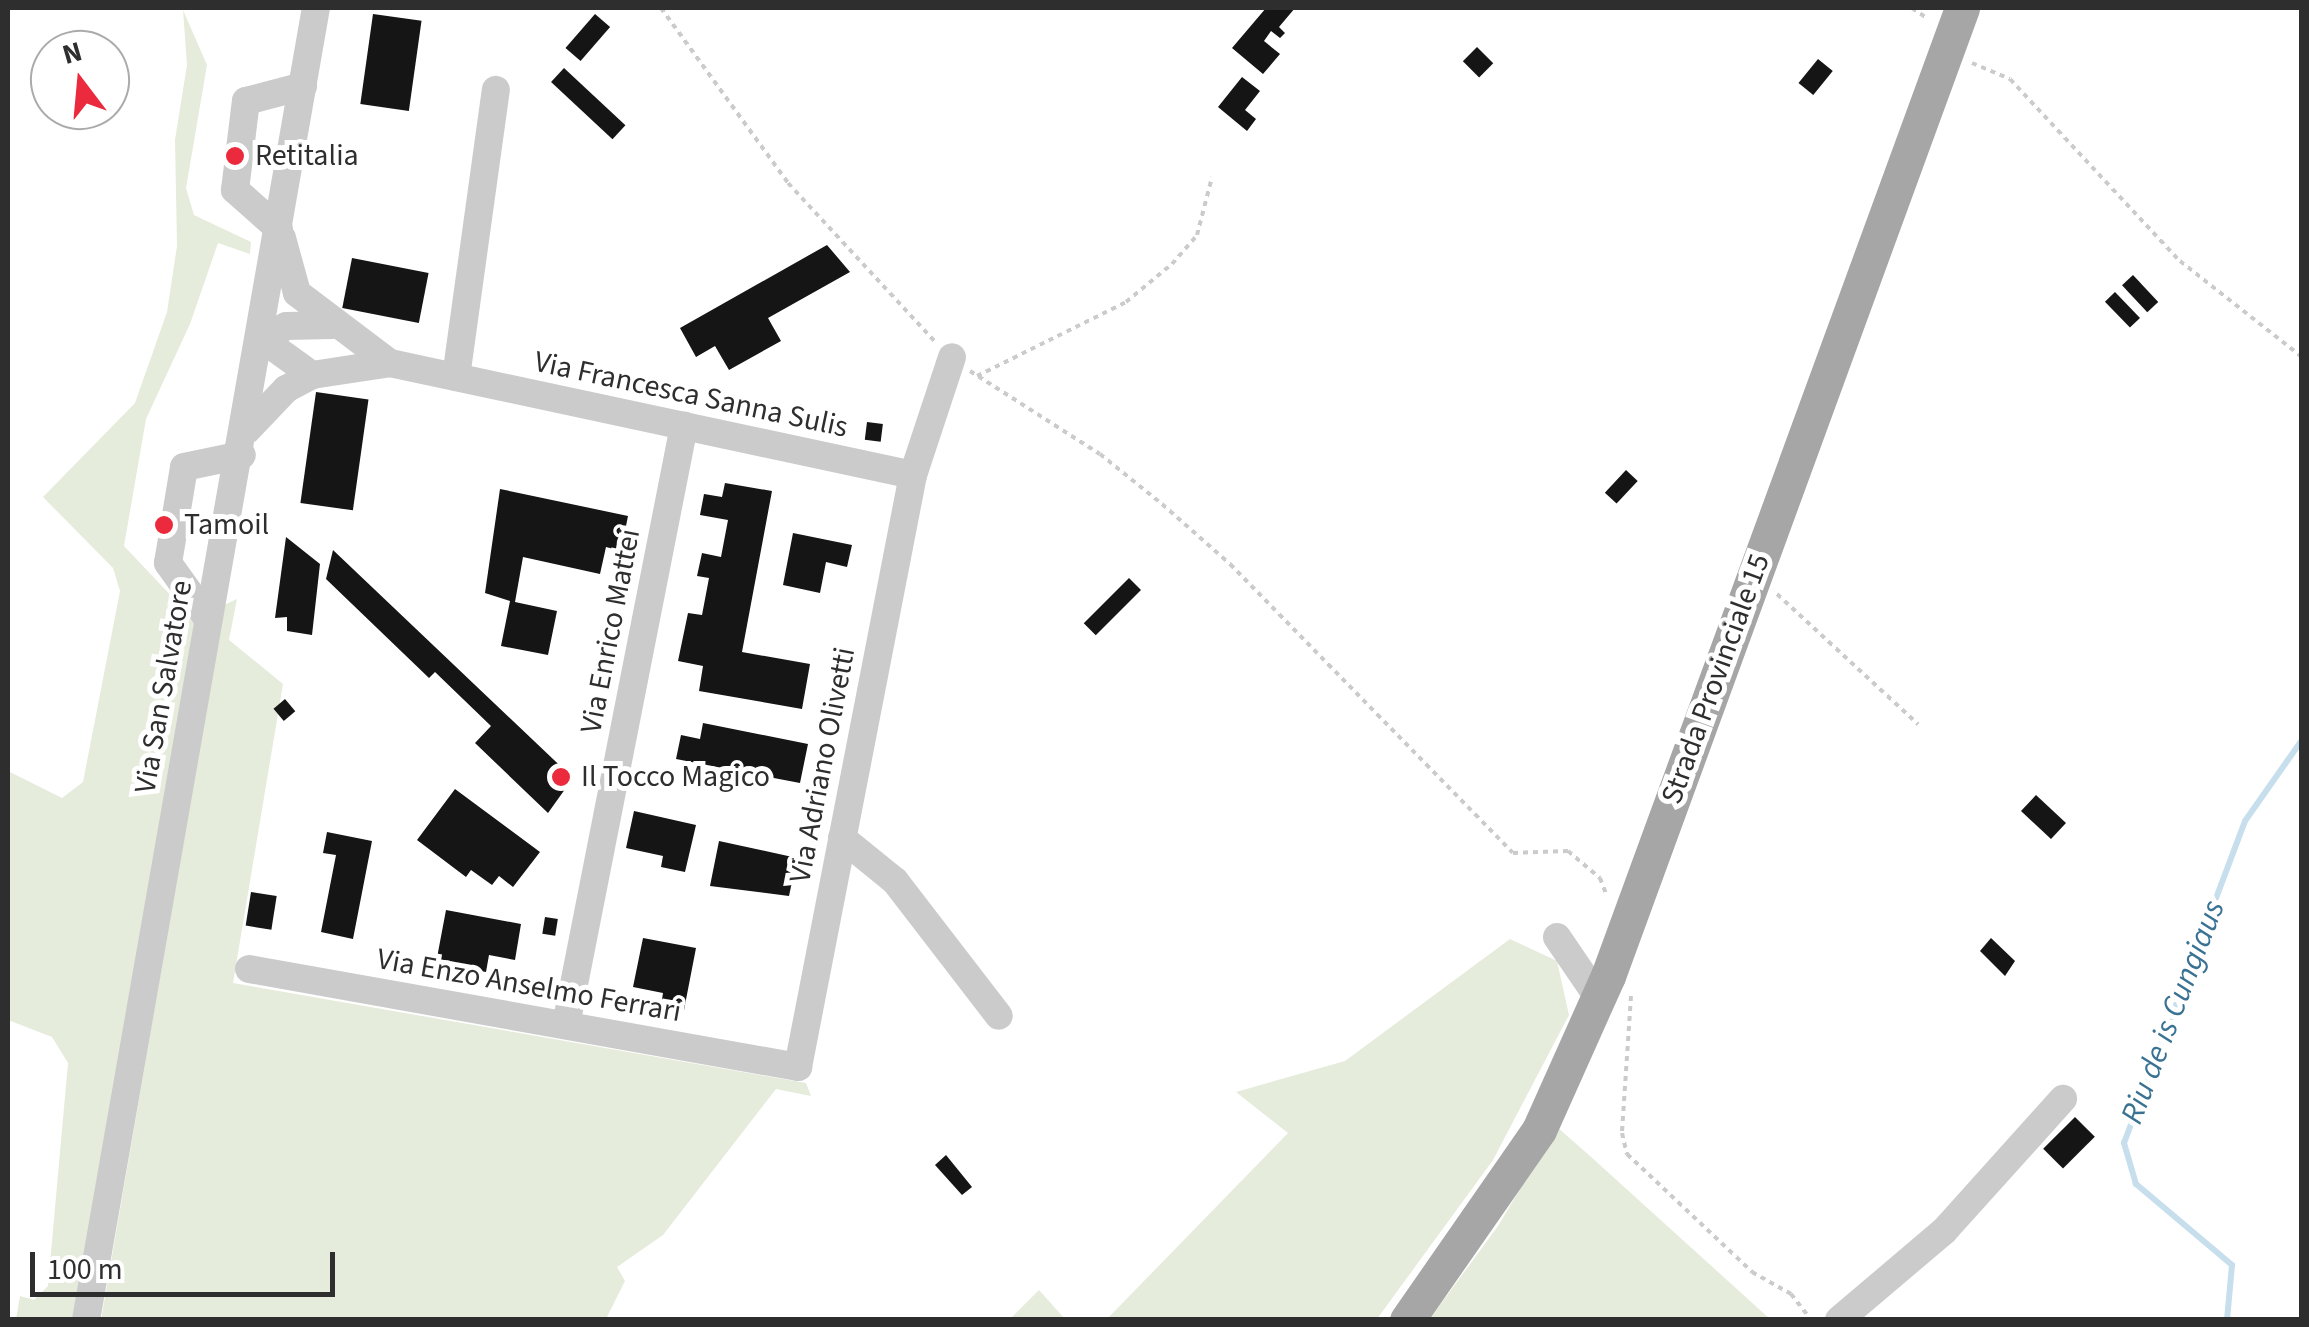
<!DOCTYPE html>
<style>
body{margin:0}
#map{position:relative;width:2309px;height:1327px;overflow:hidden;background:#fff;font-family:"Source Sans 3",sans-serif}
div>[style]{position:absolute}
.green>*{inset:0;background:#e5ecdb}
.stream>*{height:6px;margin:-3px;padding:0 3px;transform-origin:3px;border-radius:3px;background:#c7dfed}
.building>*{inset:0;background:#151515;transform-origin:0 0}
.path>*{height:4px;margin-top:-2px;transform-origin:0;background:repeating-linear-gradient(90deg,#cbcbcb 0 5px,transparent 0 10px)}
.minor>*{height:28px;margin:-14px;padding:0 14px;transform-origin:14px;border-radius:14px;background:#cbcbcb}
.major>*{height:35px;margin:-17.5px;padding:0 17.5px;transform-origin:17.5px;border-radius:17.5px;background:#a6a6a6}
.dots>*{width:28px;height:28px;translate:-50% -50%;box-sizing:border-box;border:5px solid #fff;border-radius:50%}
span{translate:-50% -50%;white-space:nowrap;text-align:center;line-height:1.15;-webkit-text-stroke:10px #fff;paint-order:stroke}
.poi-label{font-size:30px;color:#2e2e2e}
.left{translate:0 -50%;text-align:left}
.street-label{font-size:30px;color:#2e2e2e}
.water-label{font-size:32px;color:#397293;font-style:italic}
.frame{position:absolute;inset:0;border:10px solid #2e2e2e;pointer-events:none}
.north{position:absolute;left:30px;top:30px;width:100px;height:100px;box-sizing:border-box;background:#fff;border:2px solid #ababab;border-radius:50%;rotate:344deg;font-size:28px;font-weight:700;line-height:40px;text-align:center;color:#2e2e2e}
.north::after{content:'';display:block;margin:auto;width:35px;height:45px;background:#eb2a3d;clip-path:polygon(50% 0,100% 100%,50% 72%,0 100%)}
.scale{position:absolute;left:30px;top:1252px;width:305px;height:45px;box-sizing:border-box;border:5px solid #2e2e2e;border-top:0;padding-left:12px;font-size:30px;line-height:35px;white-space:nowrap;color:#2e2e2e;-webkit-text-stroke:8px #fff;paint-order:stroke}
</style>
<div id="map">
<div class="green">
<i style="clip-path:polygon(183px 10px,207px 65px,186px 188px,194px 215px,251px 242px,250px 254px,218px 243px,190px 324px,146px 419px,124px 546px,196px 622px,74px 1319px,16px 1319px,20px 1296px,34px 1300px,48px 1286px,68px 1063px,52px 1037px,8px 1020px,8px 771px,62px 798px,83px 782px,120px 591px,113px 568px,43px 497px,135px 403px,167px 312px,177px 246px,175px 140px,187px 65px)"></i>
<i style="clip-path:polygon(237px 599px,229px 640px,283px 684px,233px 983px,806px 1083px,811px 1096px,776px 1089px,663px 1235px,617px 1267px,625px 1281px,606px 1319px,101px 1320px,224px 605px)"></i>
<i style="clip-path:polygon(1510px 939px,1557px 961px,1569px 1015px,1493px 1160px,1377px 1319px,1107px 1319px,1288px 1133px,1236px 1092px,1345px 1061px)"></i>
<i style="clip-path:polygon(1557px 1127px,1590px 1156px,1770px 1319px,1429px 1320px,1498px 1226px)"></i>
<i style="clip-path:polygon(1039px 1290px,1065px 1319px,1010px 1319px)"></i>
</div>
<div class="stream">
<i style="left:2227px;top:1320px;width:55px;rotate:-84.8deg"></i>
<i style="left:2232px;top:1265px;width:126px;rotate:-139.8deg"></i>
<i style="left:2136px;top:1184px;width:43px;rotate:-106.3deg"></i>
<i style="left:2124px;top:1143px;width:344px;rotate:-69.4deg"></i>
<i style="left:2245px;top:821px;width:99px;rotate:-54.9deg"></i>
</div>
<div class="building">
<i style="clip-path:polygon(1266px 8px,1295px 8px,1279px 27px,1285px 33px,1280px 38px,1271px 31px,1264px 41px,1280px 54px,1263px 74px,1232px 48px)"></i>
<i style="left:373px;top:14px;width:49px;height:91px;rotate:8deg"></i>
<i style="left:595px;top:14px;width:20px;height:45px;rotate:41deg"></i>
<i style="left:1477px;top:47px;width:23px;height:20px;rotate:45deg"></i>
<i style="left:1818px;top:59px;width:19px;height:31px;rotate:39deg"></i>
<i style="left:564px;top:68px;width:84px;height:19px;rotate:43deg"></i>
<i style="clip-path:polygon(1242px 77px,1260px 91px,1245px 110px,1256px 119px,1247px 131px,1218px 107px)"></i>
<i style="clip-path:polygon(827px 245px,850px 272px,768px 318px,781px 341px,729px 370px,715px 346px,696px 357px,680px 328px)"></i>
<i style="left:352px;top:258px;width:78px;height:51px;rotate:11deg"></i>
<i style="left:2133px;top:275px;width:37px;height:15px;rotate:47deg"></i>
<i style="left:2115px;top:292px;width:36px;height:14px;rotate:46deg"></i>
<i style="left:316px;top:392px;width:53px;height:112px;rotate:8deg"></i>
<i style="left:867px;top:422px;width:16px;height:18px;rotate:7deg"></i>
<i style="left:1626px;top:470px;width:16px;height:31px;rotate:43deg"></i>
<i style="clip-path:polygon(725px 483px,772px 491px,742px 652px,810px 664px,802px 709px,699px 691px,703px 666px,678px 661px,688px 613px,702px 615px,709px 578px,697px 576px,702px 553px,721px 557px,728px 520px,700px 515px,704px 494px,722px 497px)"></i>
<i style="clip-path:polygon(500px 489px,628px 516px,621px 551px,606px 547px,600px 574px,523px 557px,515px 602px,557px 611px,548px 655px,501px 646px,510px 601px,485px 593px)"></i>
<i style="clip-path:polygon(793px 533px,852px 545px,847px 567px,826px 562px,820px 593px,783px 585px)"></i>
<i style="clip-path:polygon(286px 537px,320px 564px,312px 635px,287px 631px,287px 617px,275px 618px)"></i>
<i style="clip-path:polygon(333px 550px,573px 778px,548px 813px,475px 743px,491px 726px,435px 672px,429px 678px,326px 579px)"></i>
<i style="left:1129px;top:578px;width:17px;height:64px;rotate:45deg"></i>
<i style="left:285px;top:699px;width:16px;height:15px;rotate:50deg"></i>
<i style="clip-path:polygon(703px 723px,808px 744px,800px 783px,676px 759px,681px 735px,700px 739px)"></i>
<i style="clip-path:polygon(455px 789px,540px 852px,513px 887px,499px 876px,492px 885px,471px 870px,466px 877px,417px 840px)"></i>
<i style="left:2036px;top:795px;width:41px;height:22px;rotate:43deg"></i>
<i style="clip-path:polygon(634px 811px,696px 825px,685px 872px,661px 867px,663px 856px,626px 848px)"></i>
<i style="clip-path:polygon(327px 832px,372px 841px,353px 939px,321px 932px,336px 855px,323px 853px)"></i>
<i style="clip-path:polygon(719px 841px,797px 858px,789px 896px,710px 886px)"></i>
<i style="left:251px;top:892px;width:26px;height:34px;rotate:9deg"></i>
<i style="clip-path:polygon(446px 910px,521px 924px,515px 960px,489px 955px,486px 972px,436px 963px)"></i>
<i style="left:545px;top:917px;width:13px;height:17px;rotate:9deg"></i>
<i style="clip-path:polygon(643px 938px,696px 948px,684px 1010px,661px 1006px,663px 993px,633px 987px)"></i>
<i style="clip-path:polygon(1991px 938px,2015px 961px,2005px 976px,1980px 951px)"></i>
<i style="left:2075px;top:1117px;width:28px;height:45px;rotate:45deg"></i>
<i style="clip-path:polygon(946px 1155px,972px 1187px,962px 1195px,935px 1165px)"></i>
</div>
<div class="path">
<i style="left:661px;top:8px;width:216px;rotate:54deg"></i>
<i style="left:788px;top:183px;width:218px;rotate:47.2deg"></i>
<i style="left:1912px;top:8px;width:18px;rotate:34deg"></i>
<i style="left:1972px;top:63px;width:41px;rotate:22.8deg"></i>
<i style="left:2010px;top:79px;width:249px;rotate:47deg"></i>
<i style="left:2180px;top:261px;width:155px;rotate:38.2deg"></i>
<i style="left:970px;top:371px;width:154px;rotate:32.6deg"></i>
<i style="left:1100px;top:454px;width:80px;rotate:38.9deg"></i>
<i style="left:1162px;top:504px;width:91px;rotate:41.4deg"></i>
<i style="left:1230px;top:564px;width:404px;rotate:45.6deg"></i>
<i style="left:1513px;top:853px;width:55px;rotate:-2.1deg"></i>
<i style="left:1568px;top:851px;width:42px;rotate:40.2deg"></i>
<i style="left:1600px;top:878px;width:19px;rotate:69deg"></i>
<i style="left:977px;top:376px;width:166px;rotate:-26.4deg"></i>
<i style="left:1126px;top:302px;width:60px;rotate:-39.6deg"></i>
<i style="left:1172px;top:264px;width:38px;rotate:-49deg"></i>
<i style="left:1197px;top:235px;width:60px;rotate:-75.5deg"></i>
<i style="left:1777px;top:594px;width:192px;rotate:42.7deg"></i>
<i style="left:1631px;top:996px;width:137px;rotate:93.8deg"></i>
<i style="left:1622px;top:1133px;width:22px;rotate:77deg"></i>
<i style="left:1627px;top:1154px;width:172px;rotate:43.3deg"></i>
<i style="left:1752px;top:1272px;width:45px;rotate:29.4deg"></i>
<i style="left:1791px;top:1294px;width:33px;rotate:52deg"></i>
</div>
<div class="minor">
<i style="left:279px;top:229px;width:59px;rotate:-138.4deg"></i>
<i style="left:235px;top:190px;width:90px;rotate:-83deg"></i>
<i style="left:246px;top:101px;width:59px;rotate:-14.7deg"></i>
<i style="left:282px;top:238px;width:57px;rotate:74.7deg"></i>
<i style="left:297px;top:293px;width:116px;rotate:37deg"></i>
<i style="left:262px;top:339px;width:27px;rotate:-28deg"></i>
<i style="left:286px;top:326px;width:46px;rotate:-1.2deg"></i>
<i style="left:262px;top:339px;width:62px;rotate:35.8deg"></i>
<i style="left:456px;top:377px;width:290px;rotate:-82.1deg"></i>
<i style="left:247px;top:430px;width:57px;rotate:-46.4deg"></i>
<i style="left:286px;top:389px;width:30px;rotate:-28deg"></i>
<i style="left:312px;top:375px;width:79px;rotate:-8.7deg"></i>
<i style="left:390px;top:363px;width:535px;rotate:12.09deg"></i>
<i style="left:208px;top:619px;width:69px;rotate:-125.5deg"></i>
<i style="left:168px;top:563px;width:97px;rotate:-80.5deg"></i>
<i style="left:184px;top:467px;width:59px;rotate:-11.7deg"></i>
<i style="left:842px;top:838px;width:68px;rotate:39.1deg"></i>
<i style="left:895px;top:881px;width:170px;rotate:52.4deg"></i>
<i style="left:1557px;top:937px;width:73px;rotate:55.7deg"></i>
<i style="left:249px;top:969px;width:558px;rotate:10.12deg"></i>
<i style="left:798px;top:1067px;width:603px;rotate:-79.01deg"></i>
<i style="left:913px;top:475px;width:124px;rotate:-71.7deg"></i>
<i style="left:566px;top:1025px;width:611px;rotate:-78.86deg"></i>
<i style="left:86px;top:1320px;width:1332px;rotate:-80.06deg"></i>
<i style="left:1839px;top:1320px;width:138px;rotate:-40.3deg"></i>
<i style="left:1944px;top:1231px;width:178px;rotate:-48deg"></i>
</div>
<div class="major">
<i style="left:1407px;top:1320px;width:231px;rotate:-55.2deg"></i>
<i style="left:1539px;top:1130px;width:169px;rotate:-65.9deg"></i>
<i style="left:1608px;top:976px;width:1031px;rotate:-69.91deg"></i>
</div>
<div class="dots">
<i style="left:235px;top:156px;background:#eb2a3d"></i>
<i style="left:164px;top:525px;background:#eb2a3d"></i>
<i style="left:561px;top:777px;background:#eb2a3d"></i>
</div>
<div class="poi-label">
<span class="left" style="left:255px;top:156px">Retitalia</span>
<span class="left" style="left:184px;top:525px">Tamoil</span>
<span class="left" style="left:581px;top:777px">Il Tocco Magico</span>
</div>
<div class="street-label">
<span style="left:691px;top:395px;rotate:12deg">Via Francesca Sanna Sulis</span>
<span style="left:611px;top:631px;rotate:-79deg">Via Enrico Mattei</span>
<span style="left:1716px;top:679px;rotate:-70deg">Strada Provinciale 15</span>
<span style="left:164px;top:687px;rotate:-80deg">Via San Salvatore</span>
<span style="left:823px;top:765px;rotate:-79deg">Via Adriano Olivetti</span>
<span style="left:529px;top:986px;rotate:10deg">Via Enzo Anselmo Ferrari</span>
</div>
<div class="water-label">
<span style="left:2173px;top:1012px;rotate:-69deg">Riu de is Cungiaus</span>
</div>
<div class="frame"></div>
<div class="north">N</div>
<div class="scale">100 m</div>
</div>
